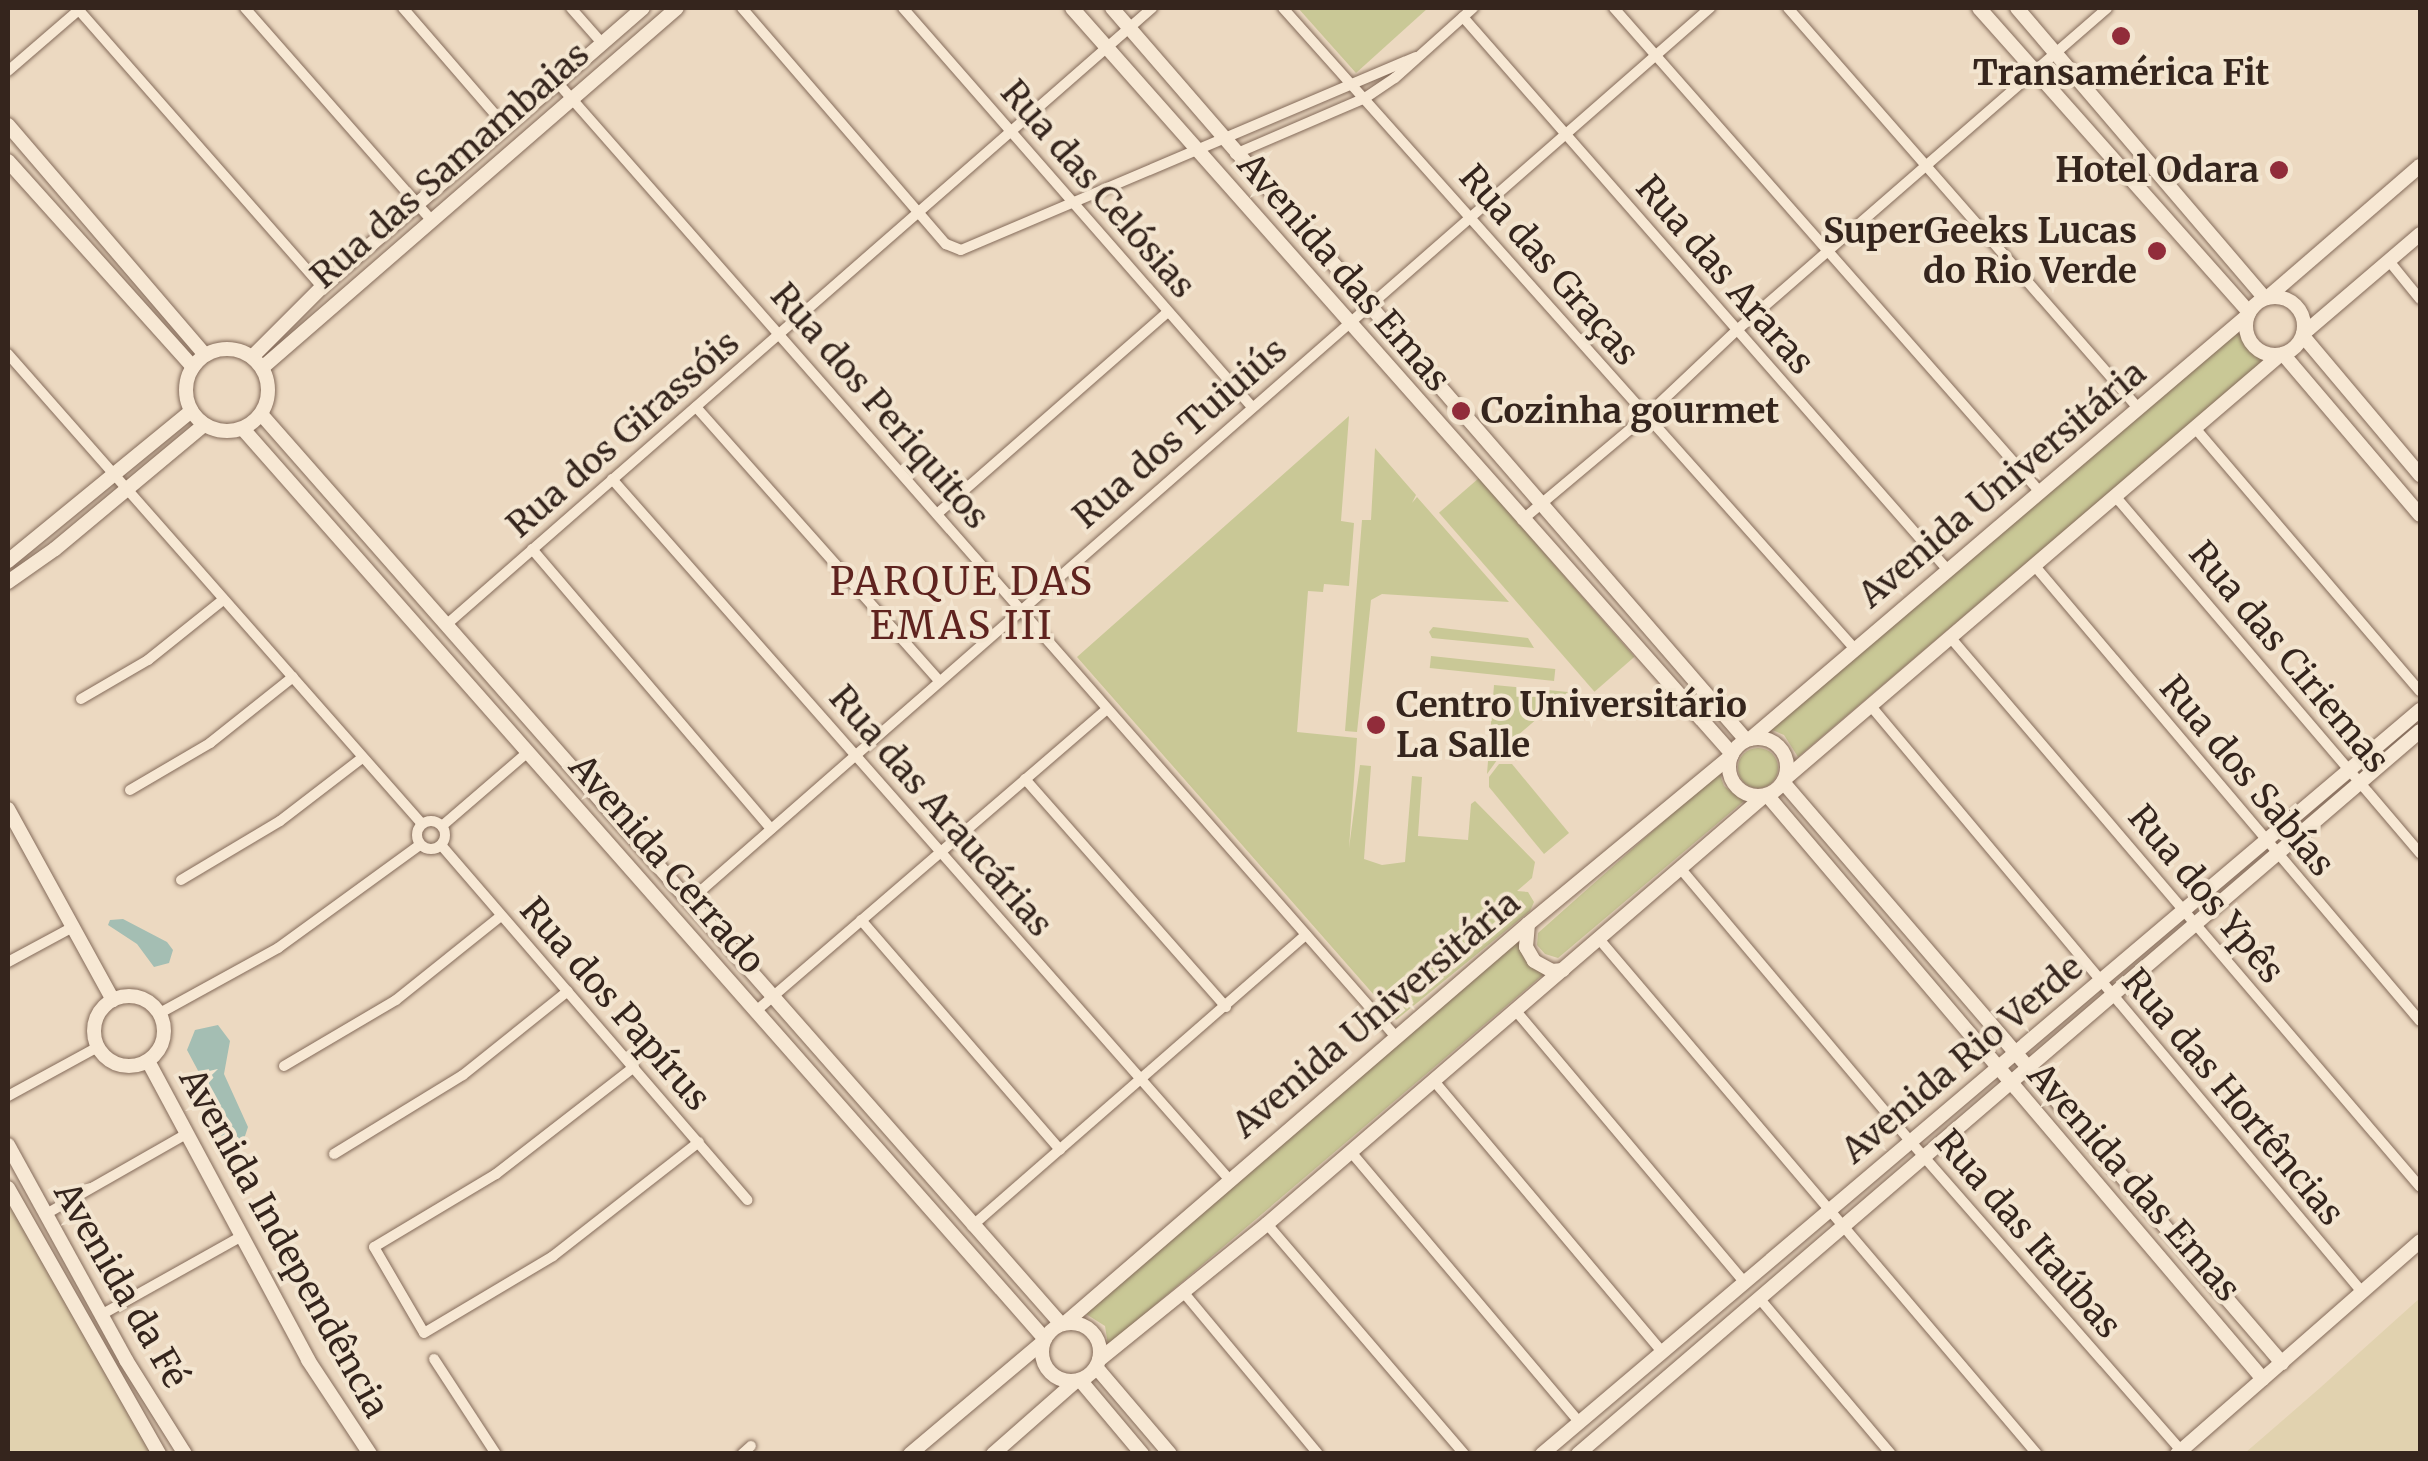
<!DOCTYPE html>
<meta charset="utf-8">
<style>
body{margin:0}
#map{position:relative;width:2428px;height:1461px;overflow:hidden;background:#ecd9c1;font-family:Merriweather,serif}
div>[style]{position:absolute}
.farmland>*{inset:0;background:#e1d2af}
.green>*{inset:0;background:#c9c896;transform-origin:0 0}
.round{border-radius:50%}
.water>*{inset:0;background:#a4beb3}
.roads{filter:drop-shadow(0 0 2px #846b5a) drop-shadow(0 0 2px #846b5a)}
.street>*{height:10px;margin:-5px;padding:0 5px;transform-origin:5px;border-radius:5px;background:#f7e8d4}
.street>.ring{margin:-5px;padding:0;box-sizing:content-box;background:none;border:10px solid #f7e8d4;border-radius:50%}
.secondary>*{height:14px;margin:-7px;padding:0 7px;transform-origin:7px;border-radius:7px;background:#f7e8d4}
.secondary>.ring{margin:-7px;padding:0;box-sizing:content-box;background:none;border:14px solid #f7e8d4;border-radius:50%}
.dots>*{width:28px;height:28px;translate:-50% -50%;box-sizing:border-box;border:5px solid #f3e5d0;border-radius:50%}
span{translate:-50% -50%;white-space:nowrap;text-align:center;line-height:1.15;-webkit-text-stroke:8px #f3e5d0;paint-order:stroke}
.poi-label{font-size:35px;color:#35251d;font-weight:700}
.right{translate:-100% -50%;text-align:right}
.left{translate:0 -50%;text-align:left}
.street-label{font-size:35px;color:#35251d}
.neighbourhood-label{font-size:38px;color:#5f231f;letter-spacing:2.5px}
.frame{position:absolute;inset:0;border:10px solid #35251d;pointer-events:none}
</style>
<div id="map">
<div class="farmland">
<i style="clip-path:polygon(8px 1183px,164px 1453px,8px 1453px)"></i>
<i style="clip-path:polygon(2420px 1298px,2420px 1453px,2245px 1453px,2321px 1387px)"></i>
</div>
<div class="green">
<i style="clip-path:polygon(1298px 8px,1428px 8px,1356px 73px)"></i>
<i style="clip-path:polygon(2239px 329px,2247px 346px,2266px 359px,1798px 757px,1784px 735px,1770px 729px)"></i>
<i style="clip-path:polygon(1349px 416px,1341px 521px,1354px 523px,1349px 586px,1324px 584px,1323px 592px,1308px 591px,1297px 732px,1357px 738px,1349px 848px,1360px 765px,1371px 766px,1364px 859px,1382px 865px,1405px 862px,1412px 776px,1422px 777px,1418px 836px,1468px 840px,1471px 804px,1475px 801px,1535px 862px,1532px 878px,1517px 891px,1528px 892px,1534px 902px,1530px 911px,1396px 1020px,1077px 657px)"></i>
<i style="clip-path:polygon(1375px 448px,1416px 495px,1412px 503px,1417px 497px,1509px 602px,1382px 594px,1371px 600px,1357px 732px,1345px 731px,1362px 520px,1371px 520px)"></i>
<i style="left:1479px;top:478px;width:237px;height:53px;rotate:49deg"></i>
<i style="clip-path:polygon(1433px 627px,1528px 638px,1534px 648px,1432px 638px,1429px 632px)"></i>
<i style="left:1431px;top:656px;width:125px;height:12px;rotate:6deg"></i>
<i style="clip-path:polygon(1494px 685px,1568px 692px,1510px 742px,1487px 774px)"></i>
<i class="round" style="left:1738px;top:748px;width:40px;height:40px"></i>
<i style="clip-path:polygon(1499px 764px,1512px 764px,1569px 833px,1544px 854px,1489px 787px,1489px 777px)"></i>
<i style="clip-path:polygon(1719px 772px,1724px 786px,1744px 801px,1558px 958px,1545px 954px,1537px 945px,1538px 933px)"></i>
<i style="clip-path:polygon(1521px 939px,1545px 973px,1108px 1345px,1105px 1326px,1086px 1314px)"></i>
</div>
<div class="water">
<i style="clip-path:polygon(123px 919px,167px 942px,173px 950px,169px 963px,154px 967px,137px 944px,108px 925px,110px 920px)"></i>
<i style="clip-path:polygon(218px 1025px,230px 1041px,224px 1074px,248px 1127px,244px 1139px,238px 1142px,225px 1139px,215px 1129px,211px 1095px,187px 1050px,195px 1030px)"></i>
</div>
<div class="roads">
<div class="street">
<i style="left:77px;top:8px;width:371px;rotate:48.7deg"></i>
<i style="left:245px;top:8px;width:283px;rotate:48.7deg"></i>
<i style="left:403px;top:8px;width:157px;rotate:49.1deg"></i>
<i style="left:571px;top:8px;width:47px;rotate:48.5deg"></i>
<i style="left:742px;top:8px;width:312px;rotate:49.2deg"></i>
<i style="left:946px;top:244px;width:16px;rotate:22deg"></i>
<i style="left:961px;top:250px;width:494px;rotate:-23deg"></i>
<i style="left:903px;top:8px;width:530px;rotate:48.82deg"></i>
<i style="left:1283px;top:8px;width:858px;rotate:48.26deg"></i>
<i style="left:1614px;top:8px;width:643px;rotate:48.65deg"></i>
<i style="left:1788px;top:8px;width:532px;rotate:48.81deg"></i>
<i style="left:1463px;top:17px;width:734px;rotate:48.76deg"></i>
<i style="left:8px;top:71px;width:96px;rotate:-40.8deg"></i>
<i style="left:557px;top:82px;width:1273px;rotate:48.7deg"></i>
<i style="left:1235px;top:154px;width:142px;rotate:-23.3deg"></i>
<i style="left:1365px;top:98px;width:36px;rotate:-34deg"></i>
<i style="left:1395px;top:78px;width:105px;rotate:-41.9deg"></i>
<i style="left:2389px;top:261px;width:49px;rotate:50.8deg"></i>
<i style="left:8px;top:354px;width:626px;rotate:48.62deg"></i>
<i style="left:696px;top:407px;width:366px;rotate:48.4deg"></i>
<i style="left:2195px;top:428px;width:346px;rotate:49.5deg"></i>
<i style="left:612px;top:479px;width:933px;rotate:48.61deg"></i>
<i style="left:2115px;top:496px;width:470px;rotate:49.5deg"></i>
<i style="left:937px;top:514px;width:307px;rotate:-41.2deg"></i>
<i style="left:1522px;top:520px;width:162px;rotate:-40deg"></i>
<i style="left:1646px;top:416px;width:125px;rotate:-43.4deg"></i>
<i style="left:1737px;top:330px;width:490px;rotate:-41deg"></i>
<i style="left:532px;top:549px;width:368px;rotate:49.5deg"></i>
<i style="left:2034px;top:565px;width:597px;rotate:49.75deg"></i>
<i style="left:446px;top:625px;width:938px;rotate:-41.15deg"></i>
<i style="left:1950px;top:637px;width:723px;rotate:49.48deg"></i>
<i style="left:81px;top:699px;width:78px;rotate:-30.2deg"></i>
<i style="left:148px;top:660px;width:96px;rotate:-38.7deg"></i>
<i style="left:1870px;top:705px;width:766px;rotate:50.03deg"></i>
<i style="left:1025px;top:779px;width:304px;rotate:48.6deg"></i>
<i style="left:130px;top:790px;width:93px;rotate:-30.4deg"></i>
<i style="left:210px;top:743px;width:106px;rotate:-38.5deg"></i>
<i class="ring" style="left:417px;top:821px;width:18px;height:18px"></i>
<i style="left:442px;top:826px;width:113px;rotate:-40.7deg"></i>
<i style="left:441px;top:845px;width:469px;rotate:49.2deg"></i>
<i style="left:1681px;top:869px;width:357px;rotate:49.9deg"></i>
<i style="left:1911px;top:1142px;width:410px;rotate:48.8deg"></i>
<i style="left:181px;top:880px;width:115px;rotate:-30.8deg"></i>
<i style="left:280px;top:821px;width:103px;rotate:-37.5deg"></i>
<i style="left:688px;top:902px;width:1358px;rotate:-41.18deg"></i>
<i style="left:861px;top:920px;width:304px;rotate:49.1deg"></i>
<i style="left:1599px;top:939px;width:676px;rotate:49.62deg"></i>
<i style="left:8px;top:962px;width:74px;rotate:-28.3deg"></i>
<i style="left:756px;top:1011px;width:463px;rotate:-40.7deg"></i>
<i style="left:1516px;top:1011px;width:354px;rotate:49.9deg"></i>
<i style="left:160px;top:1013px;width:135px;rotate:-28.8deg"></i>
<i style="left:278px;top:948px;width:175px;rotate:-36deg"></i>
<i style="left:284px;top:1066px;width:130px;rotate:-30.5deg"></i>
<i style="left:396px;top:1000px;width:134px;rotate:-38.7deg"></i>
<i style="left:634px;top:1067px;width:175px;rotate:142.2deg"></i>
<i style="left:496px;top:1174px;width:142px;rotate:149.1deg"></i>
<i style="left:374px;top:1247px;width:99px;rotate:59.8deg"></i>
<i style="left:424px;top:1333px;width:150px;rotate:-30.8deg"></i>
<i style="left:553px;top:1256px;width:185px;rotate:-38deg"></i>
<i style="left:1434px;top:1081px;width:354px;rotate:49.9deg"></i>
<i style="left:8px;top:1096px;width:102px;rotate:-28.6deg"></i>
<i style="left:1351px;top:1152px;width:353px;rotate:49.8deg"></i>
<i style="left:334px;top:1154px;width:151px;rotate:-31.5deg"></i>
<i style="left:463px;top:1075px;width:134px;rotate:-38.7deg"></i>
<i style="left:46px;top:1214px;width:161px;rotate:-29.7deg"></i>
<i style="left:1267px;top:1224px;width:303px;rotate:49.4deg"></i>
<i style="left:972px;top:1226px;width:443px;rotate:-41.1deg"></i>
<i style="left:1184px;top:1293px;width:209px;rotate:50.2deg"></i>
<i style="left:1759px;top:1298px;width:204px;rotate:49.8deg"></i>
<i style="left:101px;top:1315px;width:162px;rotate:-29.3deg"></i>
<i style="left:434px;top:1359px;width:113px;rotate:56.9deg"></i>
<i style="left:742px;top:1454px;width:12px;rotate:-42deg"></i>
</div>
<div class="secondary">
<i style="left:1072px;top:8px;width:996px;rotate:48.5deg"></i>
<i style="left:1112px;top:8px;width:968px;rotate:49.1deg"></i>
<i style="left:1979px;top:8px;width:407px;rotate:48.4deg"></i>
<i style="left:2017px;top:8px;width:382px;rotate:49.5deg"></i>
<i style="left:8px;top:125px;width:303px;rotate:49.4deg"></i>
<i style="left:8px;top:161px;width:277px;rotate:48.1deg"></i>
<i class="ring" style="left:2246px;top:297px;width:44px;height:44px"></i>
<i style="left:2268px;top:297px;width:201px;rotate:-40.8deg"></i>
<i style="left:2303px;top:334px;width:154px;rotate:-40.5deg"></i>
<i style="left:2303px;top:336px;width:182px;rotate:49.9deg"></i>
<i class="ring" style="left:186px;top:349px;width:68px;height:68px"></i>
<i style="left:2283px;top:354px;width:211px;rotate:49.6deg"></i>
<i style="left:252px;top:357px;width:99px;rotate:-45deg"></i>
<i style="left:322px;top:287px;width:425px;rotate:-41deg"></i>
<i style="left:262px;top:368px;width:549px;rotate:-40.94deg"></i>
<i style="left:261px;top:414px;width:1212px;rotate:48.68deg"></i>
<i style="left:243px;top:429px;width:1213px;rotate:48.61deg"></i>
<i style="left:8px;top:561px;width:237px;rotate:-39.3deg"></i>
<i style="left:8px;top:582px;width:57px;rotate:-35.1deg"></i>
<i style="left:55px;top:549px;width:194px;rotate:-39.8deg"></i>
<i class="ring" style="left:1729px;top:738px;width:44px;height:44px"></i>
<i style="left:1750px;top:739px;width:654px;rotate:-40.41deg"></i>
<i style="left:1786px;top:778px;width:650px;rotate:-40.57deg"></i>
<i style="left:1783px;top:782px;width:766px;rotate:49.34deg"></i>
<i style="left:1767px;top:795px;width:766px;rotate:49.66deg"></i>
<i style="left:8px;top:809px;width:218px;rotate:61.2deg"></i>
<i style="left:1528px;top:924px;width:23px;rotate:95deg"></i>
<i style="left:1526px;top:947px;width:16px;rotate:60deg"></i>
<i style="left:1534px;top:961px;width:21px;rotate:29deg"></i>
<i style="left:1552px;top:971px;width:11px;rotate:-5deg"></i>
<i class="ring" style="left:94px;top:996px;width:56px;height:56px"></i>
<i style="left:148px;top:1061px;width:339px;rotate:61.8deg"></i>
<i style="left:308px;top:1360px;width:113px;rotate:56.6deg"></i>
<i style="left:8px;top:1145px;width:245px;rotate:61.2deg"></i>
<i style="left:126px;top:1360px;width:111px;rotate:57.9deg"></i>
<i style="left:8px;top:1188px;width:306px;rotate:60.4deg"></i>
<i class="ring" style="left:1042px;top:1323px;width:44px;height:44px"></i>
<i style="left:1065px;top:1323px;width:611px;rotate:-40.75deg"></i>
<i style="left:1528px;top:924px;width:264px;rotate:-39.6deg"></i>
<i style="left:1099px;top:1360px;width:216px;rotate:-39deg"></i>
<i style="left:1267px;top:1224px;width:654px;rotate:-40.72deg"></i>
<i style="left:1096px;top:1367px;width:114px;rotate:49.6deg"></i>
<i style="left:1080px;top:1380px;width:97px;rotate:50deg"></i>
<i style="left:910px;top:1454px;width:174px;rotate:-40.1deg"></i>
<i style="left:993px;top:1454px;width:109px;rotate:-41.3deg"></i>
<i style="left:1542px;top:1454px;width:1151px;rotate:-40.28deg"></i>
<i style="left:1578px;top:1454px;width:1110px;rotate:-40.65deg"></i>
<i style="left:2177px;top:1454px;width:323px;rotate:-41.2deg"></i>
</div>
</div>
<div class="dots">
<i style="left:2121px;top:36px;background:#912c3a"></i>
<i style="left:2279px;top:170px;background:#912c3a"></i>
<i style="left:2157px;top:251px;background:#912c3a"></i>
<i style="left:1461px;top:411px;background:#912c3a"></i>
<i style="left:1376px;top:725px;background:#912c3a"></i>
</div>
<div class="poi-label">
<span style="left:2121px;top:73px">Transamérica Fit</span>
<span class="right" style="left:2259px;top:170px">Hotel Odara</span>
<span class="right" style="left:2137px;top:251px">SuperGeeks Lucas<br>do Rio Verde</span>
<span class="left" style="left:1481px;top:411px">Cozinha gourmet</span>
<span class="left" style="left:1396px;top:725px">Centro Universitário<br>La Salle</span>
</div>
<div class="street-label">
<span style="left:450px;top:165px;rotate:-41deg">Rua das Samambaias</span>
<span style="left:1098px;top:189px;rotate:49deg">Rua das Celósias</span>
<span style="left:1549px;top:265px;rotate:49deg">Rua das Graças</span>
<span style="left:1344px;top:272px;rotate:49deg">Avenida das Emas</span>
<span style="left:1725px;top:275px;rotate:49deg">Rua das Araras</span>
<span style="left:880px;top:406px;rotate:49deg">Rua dos Periquitos</span>
<span style="left:1180px;top:433px;rotate:-41deg">Rua dos Tuiuiús</span>
<span style="left:623px;top:434px;rotate:-41deg">Rua dos Girassóis</span>
<span style="left:2002px;top:484px;rotate:-40deg">Avenida Universitária</span>
<span style="left:2289px;top:657px;rotate:50deg">Rua das Ciriemas</span>
<span style="left:2247px;top:776px;rotate:50deg">Rua dos Sabías</span>
<span style="left:941px;top:811px;rotate:49deg">Rua das Araucárias</span>
<span style="left:667px;top:864px;rotate:49deg">Avenida Cerrado</span>
<span style="left:2206px;top:894px;rotate:50deg">Rua dos Ypês</span>
<span style="left:615px;top:1004px;rotate:49deg">Rua dos Papírus</span>
<span style="left:1376px;top:1014px;rotate:-40deg">Avenida Universitária</span>
<span style="left:1962px;top:1059px;rotate:-40deg">Avenida Rio Verde</span>
<span style="left:2233px;top:1097px;rotate:50deg">Rua das Hortências</span>
<span style="left:2134px;top:1182px;rotate:49deg">Avenida das Emas</span>
<span style="left:2028px;top:1234px;rotate:49deg">Rua das Itaúbas</span>
<span style="left:284px;top:1243px;rotate:61deg">Avenida Independência</span>
<span style="left:121px;top:1285px;rotate:60deg">Avenida da Fé</span>
</div>
<div class="neighbourhood-label">
<span style="left:962px;top:604px">PARQUE DAS<br>EMAS III</span>
</div>
<div class="frame"></div>
</div>
